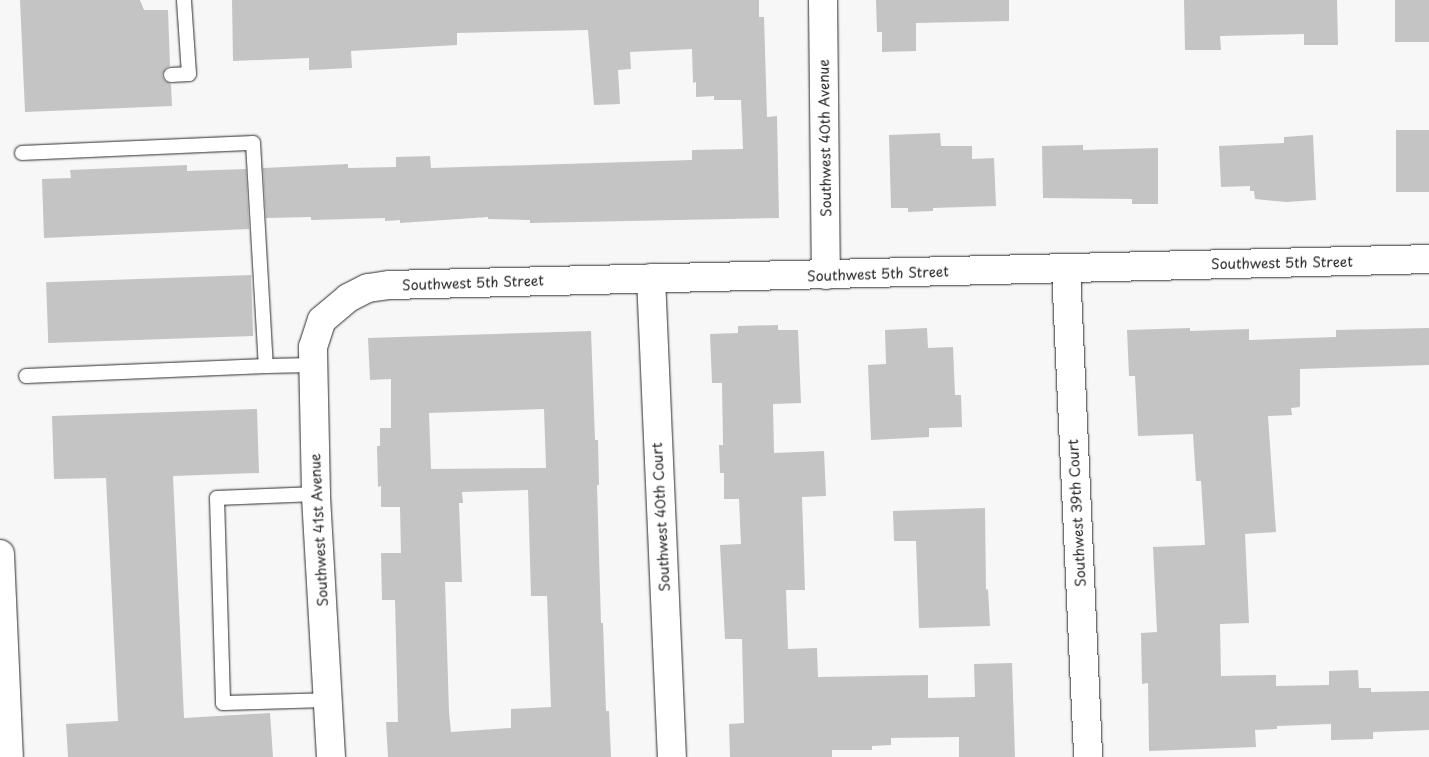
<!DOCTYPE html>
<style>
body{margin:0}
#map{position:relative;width:1429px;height:757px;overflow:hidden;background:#f7f7f7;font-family:"Playpen Sans",sans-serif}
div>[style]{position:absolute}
.building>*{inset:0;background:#c4c4c4;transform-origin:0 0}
.roads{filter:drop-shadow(0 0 1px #2b2b2b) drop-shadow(0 0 1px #2b2b2b)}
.service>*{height:14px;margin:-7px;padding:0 7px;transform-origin:7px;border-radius:7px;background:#fff}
.minor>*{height:28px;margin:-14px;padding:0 14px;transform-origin:14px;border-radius:14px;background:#fff}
.primary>*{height:28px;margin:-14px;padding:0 14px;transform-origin:14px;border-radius:14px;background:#fff}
span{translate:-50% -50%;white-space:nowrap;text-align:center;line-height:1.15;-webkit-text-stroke:4.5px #fff;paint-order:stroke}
.street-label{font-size:14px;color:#2b2b2b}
</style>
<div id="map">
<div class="building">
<i style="clip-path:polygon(20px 0,140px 0,144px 10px,168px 10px,170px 66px,166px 68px,162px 75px,164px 80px,171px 84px,172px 106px,25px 112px)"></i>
<i style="clip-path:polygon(232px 0,759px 0,759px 17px,764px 17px,767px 117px,777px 116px,779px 218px,530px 223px,530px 220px,488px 219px,488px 217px,400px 223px,400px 220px,385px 221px,385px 218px,311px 220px,311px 217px,266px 218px,263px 168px,348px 164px,348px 168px,396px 167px,396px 157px,430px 156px,431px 168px,692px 160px,692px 150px,743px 149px,741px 100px,714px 100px,714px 96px,696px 97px,696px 82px,693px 83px,692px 49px,630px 52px,631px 69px,618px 70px,620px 104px,594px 105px,588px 30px,457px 33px,457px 45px,351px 51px,352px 68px,309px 70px,309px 58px,233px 61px)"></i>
<i style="clip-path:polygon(876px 0,1009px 0,1009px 21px,916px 23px,916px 51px,882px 52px,882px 32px,877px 32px)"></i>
<i style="clip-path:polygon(1184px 0,1337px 0,1338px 45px,1304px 45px,1304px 34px,1220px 36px,1221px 50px,1185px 50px)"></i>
<i style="left:1395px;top:0;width:34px;height:42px"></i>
<i style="left:1396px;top:130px;width:33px;height:62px"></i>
<i style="clip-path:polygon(940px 133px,941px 146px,972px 146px,972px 159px,994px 158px,996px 206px,933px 208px,933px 211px,908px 212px,908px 208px,891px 208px,889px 135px)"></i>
<i style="clip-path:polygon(1313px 135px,1316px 200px,1286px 202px,1255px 199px,1254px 191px,1250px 191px,1250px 186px,1221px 187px,1219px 146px,1284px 143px,1284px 137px)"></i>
<i style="clip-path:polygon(1083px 145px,1083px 150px,1158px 148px,1158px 204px,1132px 204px,1132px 199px,1043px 198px,1042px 146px)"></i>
<i style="clip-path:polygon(187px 165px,187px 171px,246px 169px,249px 229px,44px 238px,42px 179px,71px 178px,70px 170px)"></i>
<i style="left:251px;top:275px;width:61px;height:205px;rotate:88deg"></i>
<i style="clip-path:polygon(778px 325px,778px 330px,798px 330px,801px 403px,773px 404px,774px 453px,824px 451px,826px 496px,802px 497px,805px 590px,786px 590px,788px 649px,817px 648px,818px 677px,928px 675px,928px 698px,975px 697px,974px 664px,1012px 663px,1015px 757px,959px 757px,959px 737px,891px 738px,891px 745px,872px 746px,872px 750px,832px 750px,832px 757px,730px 757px,729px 724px,744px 723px,742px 639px,725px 639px,720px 545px,741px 544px,739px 499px,724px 499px,724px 473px,720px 473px,719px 445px,723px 445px,722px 383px,712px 383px,710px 334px,738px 333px,738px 326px)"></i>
<i style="clip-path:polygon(927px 328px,928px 348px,953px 347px,955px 395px,961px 395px,962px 427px,929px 428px,929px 437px,871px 440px,868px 365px,886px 364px,885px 330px)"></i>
<i style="clip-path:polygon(1190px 328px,1190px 331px,1249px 329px,1249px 340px,1336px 337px,1336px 330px,1429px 328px,1429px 365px,1300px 369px,1300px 407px,1291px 408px,1292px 415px,1268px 416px,1276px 532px,1245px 534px,1249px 623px,1220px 624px,1221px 676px,1276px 675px,1276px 686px,1329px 685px,1329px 671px,1358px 670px,1359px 688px,1371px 688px,1371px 692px,1429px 691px,1429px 730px,1373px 732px,1373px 739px,1331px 740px,1331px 724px,1277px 726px,1277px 729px,1255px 730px,1256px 747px,1149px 751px,1148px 683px,1142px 684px,1141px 633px,1157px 632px,1153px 547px,1205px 545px,1201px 481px,1196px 481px,1193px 434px,1138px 436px,1135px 376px,1129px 376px,1127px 330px)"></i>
<i style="clip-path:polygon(evenodd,591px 331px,595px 440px,598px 440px,599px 485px,597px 485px,601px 623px,603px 623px,606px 711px,609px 711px,611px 757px,388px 757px,386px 722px,398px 722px,395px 600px,382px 600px,381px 553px,401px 553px,400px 507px,381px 507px,381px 486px,378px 487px,377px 446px,380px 446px,380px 428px,391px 428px,391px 379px,370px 380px,368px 338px,591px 331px,544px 409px,546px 468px,431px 469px,429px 413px,544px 409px,591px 331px,528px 490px,531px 596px,547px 596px,551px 707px,511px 709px,511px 728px,451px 732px,449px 712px,445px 582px,462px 582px,459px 503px,463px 503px,462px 492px,528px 490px)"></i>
<i style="clip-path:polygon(257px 409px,259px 473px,173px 476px,184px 718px,270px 713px,273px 757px,68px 757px,66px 724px,118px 721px,106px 478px,54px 479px,52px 416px)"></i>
<i style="clip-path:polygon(985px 508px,986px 590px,988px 589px,990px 626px,919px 628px,916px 541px,894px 541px,893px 511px)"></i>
</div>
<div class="roads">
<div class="service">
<i style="left:171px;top:75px;width:18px;rotate:-3deg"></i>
<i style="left:189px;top:74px;width:74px;rotate:-93.9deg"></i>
<i style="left:22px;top:153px;width:231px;rotate:-2.5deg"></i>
<i style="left:253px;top:143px;width:223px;rotate:86.7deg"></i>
<i style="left:266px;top:366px;width:240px;rotate:177.6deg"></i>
<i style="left:266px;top:366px;width:47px;rotate:-1.2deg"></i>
<i style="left:316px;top:494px;width:99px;rotate:177.7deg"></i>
<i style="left:217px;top:498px;width:205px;rotate:88.3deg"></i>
<i style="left:223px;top:703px;width:105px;rotate:-1.6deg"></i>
</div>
<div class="minor">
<i style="left:823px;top:0;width:275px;rotate:89.4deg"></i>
<i style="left:1066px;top:269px;width:488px;rotate:87.4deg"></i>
<i style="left:651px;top:278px;width:479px;rotate:87.5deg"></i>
<i style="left:331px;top:757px;width:263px;rotate:-93.3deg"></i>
<i style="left:316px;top:494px;width:147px;rotate:-91.2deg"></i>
<i style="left:313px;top:347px;width:28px;rotate:-72deg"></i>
<i style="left:322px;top:320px;width:34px;rotate:-40deg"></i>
<i style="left:348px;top:298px;width:22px;rotate:-27deg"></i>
<i style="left:368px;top:288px;width:22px;rotate:-8deg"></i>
<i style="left:390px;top:285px;width:1039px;rotate:-1.43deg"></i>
</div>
<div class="primary">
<i style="left:0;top:554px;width:203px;rotate:87.5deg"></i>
</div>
</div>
<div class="street-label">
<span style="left:825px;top:138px;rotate:-91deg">Southwest 40th Avenue</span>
<span style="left:1282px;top:263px;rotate:-1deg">Southwest 5th Street</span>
<span style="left:878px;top:274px;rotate:-2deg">Southwest 5th Street</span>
<span style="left:473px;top:283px;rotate:-2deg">Southwest 5th Street</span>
<span style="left:1077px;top:513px;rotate:-93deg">Southwest 39th Court</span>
<span style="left:661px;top:517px;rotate:-93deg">Southwest 40th Court</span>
<span style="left:319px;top:530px;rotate:-93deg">Southwest 41st Avenue</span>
</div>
</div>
